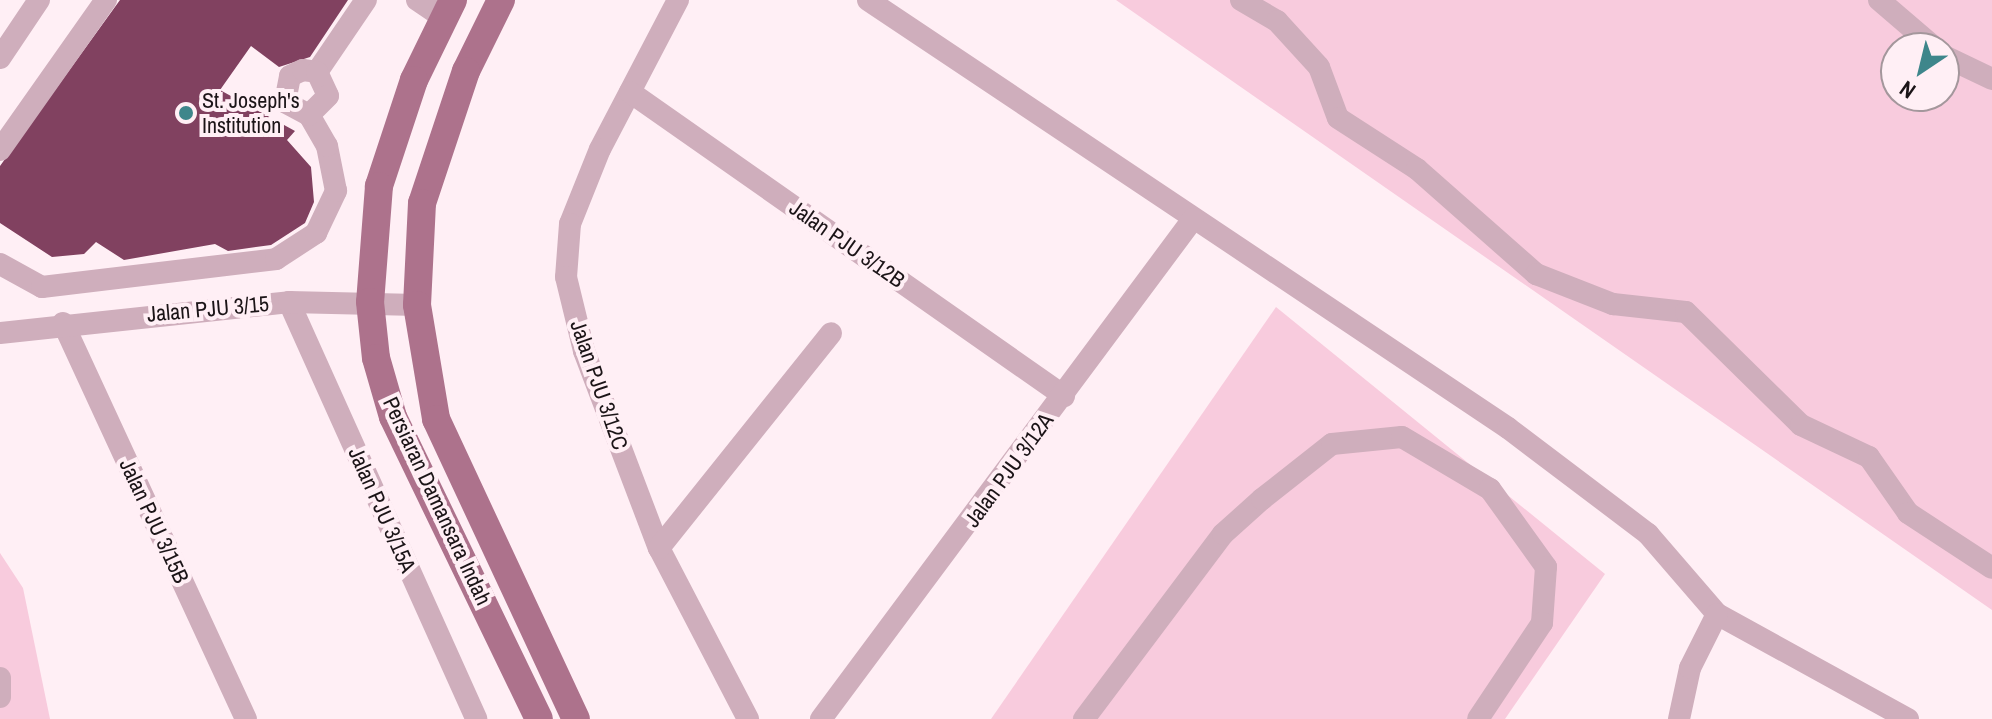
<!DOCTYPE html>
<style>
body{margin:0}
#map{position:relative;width:1992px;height:719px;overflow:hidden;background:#ffeff5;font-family:"Archivo Narrow",sans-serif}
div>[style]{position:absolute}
.green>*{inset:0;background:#f8cbdd}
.building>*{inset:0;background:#814160}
.minor>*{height:22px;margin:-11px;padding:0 11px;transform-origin:11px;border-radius:11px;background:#cfaebc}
.major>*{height:28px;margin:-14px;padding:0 14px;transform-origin:14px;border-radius:14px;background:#ad728c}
.dots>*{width:22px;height:22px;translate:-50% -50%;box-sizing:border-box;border:4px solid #ffeff5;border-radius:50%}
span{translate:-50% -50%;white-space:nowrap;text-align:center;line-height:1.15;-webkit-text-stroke:8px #ffeff5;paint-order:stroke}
.poi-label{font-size:22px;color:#1b1417}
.left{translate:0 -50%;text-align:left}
.street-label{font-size:22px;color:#1b1417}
.north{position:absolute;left:1880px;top:32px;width:80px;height:80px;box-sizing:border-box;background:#ffeff5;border:2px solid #a4979c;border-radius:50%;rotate:215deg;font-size:22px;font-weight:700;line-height:32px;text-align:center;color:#1b1417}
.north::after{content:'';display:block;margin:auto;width:28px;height:36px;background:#3e868b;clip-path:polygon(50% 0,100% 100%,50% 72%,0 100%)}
</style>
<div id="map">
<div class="green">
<i style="clip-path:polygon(evenodd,1116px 0,1992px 0,1992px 610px,1116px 0,1896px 48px,1944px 48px,1944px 96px,1896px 96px,1896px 48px)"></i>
<i style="clip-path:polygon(1276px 307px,1605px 574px,1505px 719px,991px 719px)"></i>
<i style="clip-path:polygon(0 553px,23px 588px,50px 719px,0 719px)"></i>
</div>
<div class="building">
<i style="clip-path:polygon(120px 0,348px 0,310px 57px,279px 67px,251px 46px,220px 90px,295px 131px,287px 140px,311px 167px,314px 202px,305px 223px,271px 245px,228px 251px,215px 244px,124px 260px,96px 242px,84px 254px,52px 257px,0 223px,0 166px)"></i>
</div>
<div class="minor">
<i style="left:417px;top:0;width:32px;rotate:34deg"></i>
<i style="left:678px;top:0;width:168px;rotate:117.6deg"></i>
<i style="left:600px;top:149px;width:81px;rotate:111.8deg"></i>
<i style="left:570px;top:224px;width:53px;rotate:94.3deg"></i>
<i style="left:566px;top:277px;width:76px;rotate:76.3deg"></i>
<i style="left:584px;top:351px;width:211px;rotate:69.2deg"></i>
<i style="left:659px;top:548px;width:193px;rotate:62.5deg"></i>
<i style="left:868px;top:0;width:770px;rotate:33.77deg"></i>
<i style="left:1508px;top:428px;width:176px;rotate:37.1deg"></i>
<i style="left:1648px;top:534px;width:106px;rotate:49.2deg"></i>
<i style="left:1717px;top:614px;width:218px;rotate:28.8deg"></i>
<i style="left:1241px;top:0;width:42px;rotate:30.3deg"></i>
<i style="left:1277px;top:21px;width:62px;rotate:47.6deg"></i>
<i style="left:1319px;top:67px;width:54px;rotate:69.6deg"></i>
<i style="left:1338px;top:118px;width:94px;rotate:32.8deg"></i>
<i style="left:1417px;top:169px;width:159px;rotate:41.4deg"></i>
<i style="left:1536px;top:274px;width:83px;rotate:21.3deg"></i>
<i style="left:1613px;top:304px;width:73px;rotate:6.3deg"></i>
<i style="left:1686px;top:312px;width:161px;rotate:44.5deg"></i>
<i style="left:1801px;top:425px;width:75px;rotate:25.2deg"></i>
<i style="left:1869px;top:457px;width:68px;rotate:55.1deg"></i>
<i style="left:1908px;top:513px;width:100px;rotate:33.2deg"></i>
<i style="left:1879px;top:0;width:74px;rotate:40.6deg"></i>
<i style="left:1944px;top:56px;width:53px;rotate:25.6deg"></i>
<i style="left:0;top:58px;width:70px;rotate:-56.1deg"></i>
<i style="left:317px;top:72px;width:87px;rotate:-55.8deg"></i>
<i style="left:630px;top:92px;width:530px;rotate:35.01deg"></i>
<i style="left:0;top:150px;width:184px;rotate:-54.8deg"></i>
<i style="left:0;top:264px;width:48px;rotate:28.7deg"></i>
<i style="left:42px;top:287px;width:236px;rotate:-6.8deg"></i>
<i style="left:276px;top:259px;width:48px;rotate:-33deg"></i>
<i style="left:316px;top:233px;width:47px;rotate:-64.5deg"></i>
<i style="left:336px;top:191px;width:46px;rotate:-101.3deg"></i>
<i style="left:327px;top:146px;width:36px;rotate:-120deg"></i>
<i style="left:309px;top:115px;width:27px;rotate:-152deg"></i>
<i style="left:285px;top:102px;width:26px;rotate:-79deg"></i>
<i style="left:290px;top:76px;width:14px;rotate:-25deg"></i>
<i style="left:303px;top:70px;width:14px;rotate:8deg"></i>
<i style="left:317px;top:72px;width:26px;rotate:65deg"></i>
<i style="left:328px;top:96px;width:27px;rotate:135deg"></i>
<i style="left:289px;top:302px;width:457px;rotate:65.8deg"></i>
<i style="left:63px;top:323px;width:436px;rotate:65.2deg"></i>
<i style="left:0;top:333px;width:291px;rotate:-6.1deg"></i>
<i style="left:289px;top:302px;width:128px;rotate:1.3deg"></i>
<i style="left:659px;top:548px;width:275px;rotate:-51.3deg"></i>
<i style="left:0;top:678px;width:19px;rotate:90deg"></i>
<i style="left:821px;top:719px;width:623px;rotate:-53.35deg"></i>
<i style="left:1084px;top:719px;width:231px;rotate:-53.1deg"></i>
<i style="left:1223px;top:534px;width:52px;rotate:-41.9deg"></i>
<i style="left:1262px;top:499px;width:89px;rotate:-38.2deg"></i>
<i style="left:1332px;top:444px;width:70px;rotate:-5.7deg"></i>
<i style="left:1402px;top:437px;width:102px;rotate:30.6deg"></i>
<i style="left:1490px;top:489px;width:96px;rotate:54.3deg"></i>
<i style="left:1546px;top:567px;width:56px;rotate:94.1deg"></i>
<i style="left:1542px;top:623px;width:115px;rotate:123.7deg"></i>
<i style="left:1679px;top:719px;width:52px;rotate:-77.8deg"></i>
<i style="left:1690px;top:668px;width:60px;rotate:-63.4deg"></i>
</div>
<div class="major">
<i style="left:453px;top:0;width:89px;rotate:116deg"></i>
<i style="left:414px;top:80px;width:112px;rotate:108.3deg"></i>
<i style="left:379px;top:186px;width:116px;rotate:94.4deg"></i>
<i style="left:370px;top:302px;width:56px;rotate:83.9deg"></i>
<i style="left:376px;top:358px;width:61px;rotate:73.9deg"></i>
<i style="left:393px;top:417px;width:335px;rotate:64.2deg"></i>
<i style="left:501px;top:0;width:79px;rotate:116.2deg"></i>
<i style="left:466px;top:71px;width:139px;rotate:108.4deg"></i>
<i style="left:422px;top:203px;width:102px;rotate:92.8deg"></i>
<i style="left:417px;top:305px;width:116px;rotate:80.5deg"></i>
<i style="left:436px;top:419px;width:331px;rotate:65deg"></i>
</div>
<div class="dots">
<i style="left:186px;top:113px;background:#3e868b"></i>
</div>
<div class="poi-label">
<span class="left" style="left:202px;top:113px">St. Joseph's<br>Institution</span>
</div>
<div class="street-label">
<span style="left:847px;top:244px;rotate:35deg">Jalan PJU 3/12B</span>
<span style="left:208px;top:309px;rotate:-5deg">Jalan PJU 3/15</span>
<span style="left:599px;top:385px;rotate:71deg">Jalan PJU 3/12C</span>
<span style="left:1009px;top:470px;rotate:-54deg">Jalan PJU 3/12A</span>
<span style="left:437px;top:501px;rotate:65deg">Persiaran Damansara Indah</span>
<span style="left:382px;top:510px;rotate:66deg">Jalan PJU 3/15A</span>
<span style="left:154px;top:521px;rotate:65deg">Jalan PJU 3/15B</span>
</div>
<div class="north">N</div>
</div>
